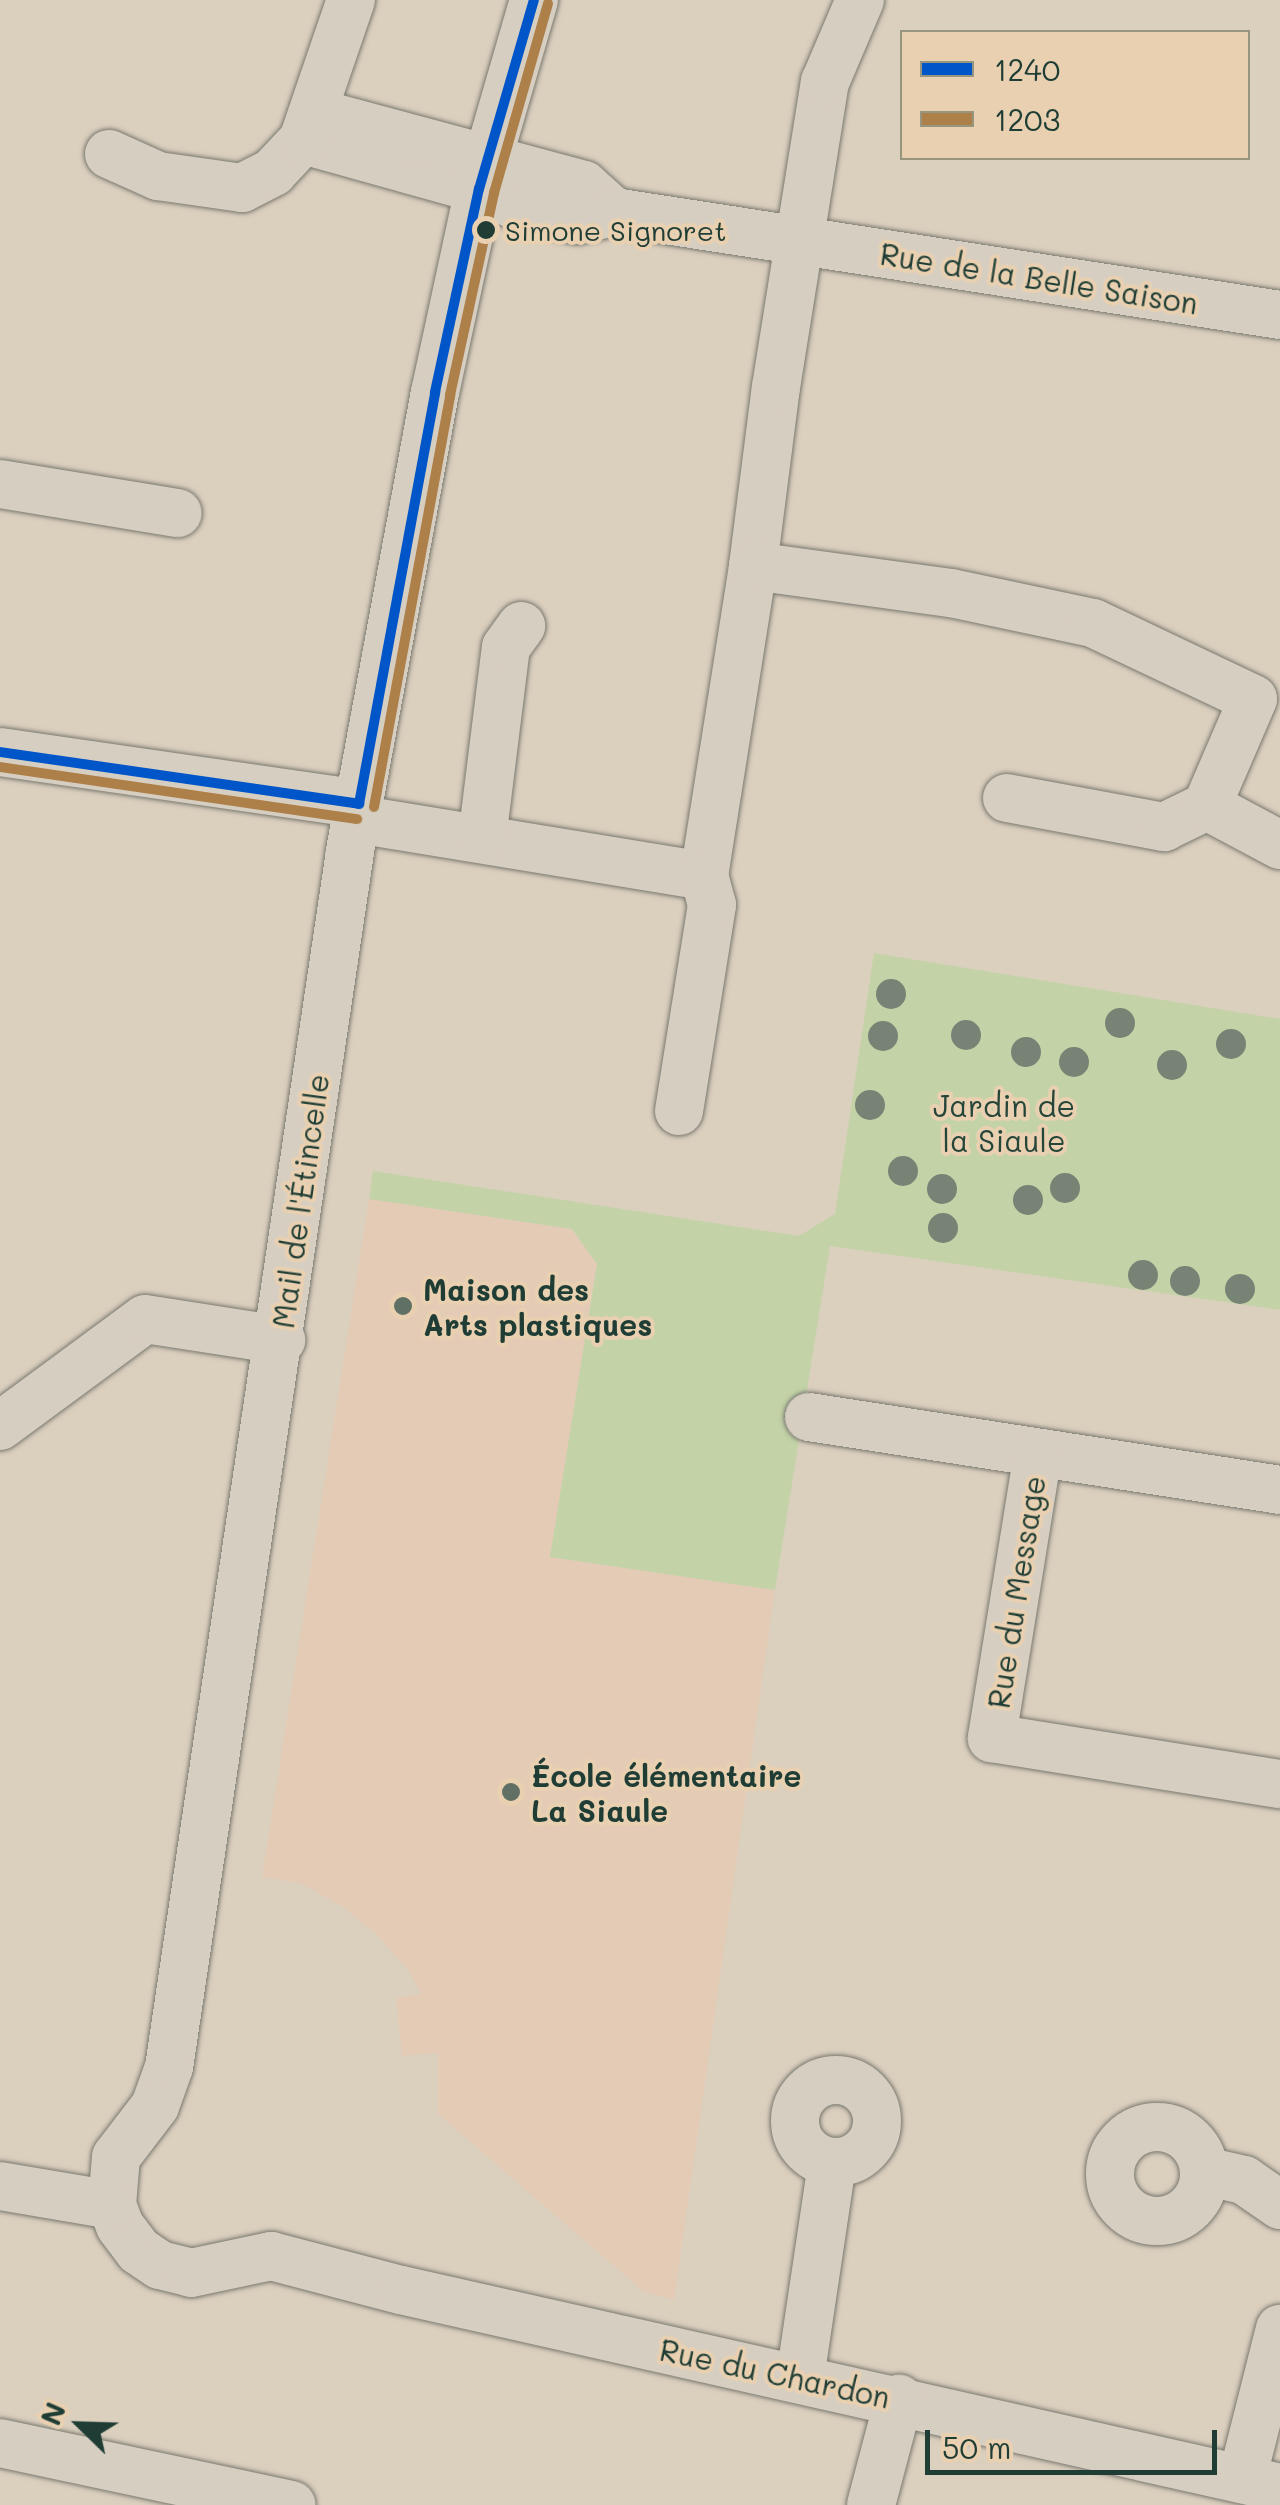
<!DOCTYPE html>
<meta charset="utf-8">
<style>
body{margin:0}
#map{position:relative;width:1280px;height:2505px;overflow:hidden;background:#dbcfbe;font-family:Mali,sans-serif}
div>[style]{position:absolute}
.built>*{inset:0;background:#e3cbb6}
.green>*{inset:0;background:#c3d3a7}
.roads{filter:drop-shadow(0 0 2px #797970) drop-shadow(0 0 2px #797970)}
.minor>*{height:48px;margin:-24px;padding:0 24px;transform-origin:24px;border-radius:24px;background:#d7cec2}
.minor>.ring{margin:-24px;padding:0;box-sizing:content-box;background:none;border:48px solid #d7cec2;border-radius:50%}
.bus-1>*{height:10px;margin:-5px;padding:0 5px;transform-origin:5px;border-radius:5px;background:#0055c8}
.bus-2>*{height:10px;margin:-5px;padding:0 5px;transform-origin:5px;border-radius:5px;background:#ad8049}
.trees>*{width:30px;height:30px;margin:-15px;border-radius:50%;background:#778375}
.dots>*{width:28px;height:28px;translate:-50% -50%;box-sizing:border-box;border:5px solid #e8d0b1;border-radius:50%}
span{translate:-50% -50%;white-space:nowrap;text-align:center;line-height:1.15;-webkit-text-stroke:8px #e8d0b1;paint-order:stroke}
.bus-label{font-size:28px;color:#1f3d34}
.left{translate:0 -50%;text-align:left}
.street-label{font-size:30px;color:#1f3d34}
.park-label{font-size:30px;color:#264539}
.poi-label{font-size:30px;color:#1f3d34;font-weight:700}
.legend{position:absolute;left:900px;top:30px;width:350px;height:130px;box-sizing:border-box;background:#e8d0b1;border:2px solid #98957f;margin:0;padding:12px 18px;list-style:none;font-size:30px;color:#1f3d34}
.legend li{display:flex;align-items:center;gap:20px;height:50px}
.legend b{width:50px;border:2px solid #98957f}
.north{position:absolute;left:30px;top:2375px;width:100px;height:100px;-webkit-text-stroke:8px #e8d0b1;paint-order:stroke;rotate:293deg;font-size:28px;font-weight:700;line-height:40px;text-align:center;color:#1f3d34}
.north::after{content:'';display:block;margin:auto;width:35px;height:45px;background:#1f3d34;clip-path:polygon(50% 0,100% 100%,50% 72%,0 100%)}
.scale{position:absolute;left:925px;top:2430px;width:292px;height:45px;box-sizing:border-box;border:5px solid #1f3d34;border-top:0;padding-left:12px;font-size:30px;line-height:35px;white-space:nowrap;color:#1f3d34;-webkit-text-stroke:8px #e8d0b1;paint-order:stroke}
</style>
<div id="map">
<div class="built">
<i style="clip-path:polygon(369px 1199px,572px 1229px,597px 1264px,551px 1557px,775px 1590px,674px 2300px,643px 2291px,438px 2114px,438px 2053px,402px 2056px,396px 1998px,421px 1994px,409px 1971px,377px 1935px,343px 1907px,300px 1883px,262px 1877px)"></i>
</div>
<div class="green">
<i style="clip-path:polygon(874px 953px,1280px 1019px,1280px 1310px,830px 1246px,775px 1590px,550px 1557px,597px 1264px,572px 1229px,369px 1199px,373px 1171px,799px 1236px,835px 1214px)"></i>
</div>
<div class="roads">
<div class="minor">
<i style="left:534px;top:0;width:197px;rotate:106.2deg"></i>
<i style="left:479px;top:189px;width:208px;rotate:102.2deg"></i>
<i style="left:435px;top:392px;width:468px;rotate:100.5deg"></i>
<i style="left:350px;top:852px;width:1228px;rotate:98.47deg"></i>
<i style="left:169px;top:2067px;width:41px;rotate:109.7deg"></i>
<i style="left:155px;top:2106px;width:64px;rotate:127.4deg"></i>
<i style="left:116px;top:2157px;width:48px;rotate:94.8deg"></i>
<i style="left:112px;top:2205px;width:22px;rotate:69deg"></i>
<i style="left:120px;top:2226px;width:31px;rotate:53deg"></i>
<i style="left:139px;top:2251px;width:25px;rotate:34deg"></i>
<i style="left:160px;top:2265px;width:32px;rotate:14deg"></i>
<i style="left:191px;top:2273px;width:82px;rotate:-12deg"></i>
<i style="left:271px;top:2256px;width:134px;rotate:14.7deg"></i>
<i style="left:401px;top:2290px;width:901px;rotate:12.69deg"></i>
<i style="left:303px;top:140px;width:183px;rotate:15.6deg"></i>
<i style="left:479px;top:189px;width:51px;rotate:24.1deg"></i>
<i style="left:526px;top:210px;width:52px;rotate:11.1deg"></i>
<i style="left:577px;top:220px;width:38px;rotate:-12deg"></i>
<i style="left:614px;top:212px;width:40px;rotate:-138deg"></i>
<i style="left:584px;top:185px;width:280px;rotate:-164.9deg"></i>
<i style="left:109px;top:154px;width:54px;rotate:24.2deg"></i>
<i style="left:158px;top:176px;width:85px;rotate:8.1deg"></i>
<i style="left:242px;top:188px;width:35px;rotate:-27deg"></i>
<i style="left:273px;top:172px;width:44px;rotate:-46.8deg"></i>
<i style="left:303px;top:140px;width:148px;rotate:-71.1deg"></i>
<i style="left:614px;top:212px;width:674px;rotate:8.79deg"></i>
<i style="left:0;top:484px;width:180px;rotate:9.3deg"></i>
<i style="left:753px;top:566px;width:180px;rotate:-82.7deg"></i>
<i style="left:776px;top:387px;width:309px;rotate:-80.9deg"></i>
<i style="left:825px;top:82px;width:89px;rotate:-66.9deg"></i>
<i style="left:0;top:752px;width:363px;rotate:8.2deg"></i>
<i style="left:1007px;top:798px;width:160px;rotate:10.5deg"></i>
<i style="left:1164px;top:827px;width:48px;rotate:-26deg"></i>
<i style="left:356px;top:819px;width:353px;rotate:9.3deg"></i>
<i style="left:704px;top:876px;width:314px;rotate:-81deg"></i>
<i style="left:753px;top:566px;width:200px;rotate:7.8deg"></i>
<i style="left:951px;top:593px;width:145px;rotate:11.9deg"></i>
<i style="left:1093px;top:623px;width:177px;rotate:25.4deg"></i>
<i style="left:1253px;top:699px;width:116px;rotate:113.3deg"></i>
<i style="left:1207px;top:806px;width:83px;rotate:28.1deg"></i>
<i style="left:482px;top:839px;width:193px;rotate:-82.9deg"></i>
<i style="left:506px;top:647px;width:26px;rotate:-54deg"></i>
<i style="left:679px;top:1111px;width:209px;rotate:-80.9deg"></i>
<i style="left:712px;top:905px;width:30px;rotate:-105deg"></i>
<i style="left:809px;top:1417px;width:477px;rotate:8.8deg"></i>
<i style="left:0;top:1426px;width:180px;rotate:-36.4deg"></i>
<i style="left:145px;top:1319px;width:138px;rotate:8.8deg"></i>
<i style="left:1038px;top:1453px;width:289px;rotate:99.2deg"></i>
<i style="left:992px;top:1738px;width:292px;rotate:9.1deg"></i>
<i class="ring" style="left:795px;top:2080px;width:34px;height:34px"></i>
<i class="ring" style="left:1110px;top:2127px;width:46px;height:46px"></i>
<i style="left:1204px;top:2171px;width:41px;rotate:12.7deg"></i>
<i style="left:1244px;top:2180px;width:44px;rotate:34.8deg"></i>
<i style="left:0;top:2186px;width:114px;rotate:9.6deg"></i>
<i style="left:800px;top:2378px;width:217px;rotate:-81.5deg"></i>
<i style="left:0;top:2443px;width:298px;rotate:12deg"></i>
<i style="left:1242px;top:2479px;width:155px;rotate:-75.8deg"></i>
<i style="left:871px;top:2505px;width:110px;rotate:-75.2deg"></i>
</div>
</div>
<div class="bus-1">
<i style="left:0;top:752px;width:363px;rotate:8.2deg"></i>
<i style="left:359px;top:804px;width:419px;rotate:-79.5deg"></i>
<i style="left:435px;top:392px;width:208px;rotate:-77.8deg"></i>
<i style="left:479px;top:189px;width:197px;rotate:-73.8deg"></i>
</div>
<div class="bus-2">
<i style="left:0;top:767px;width:361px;rotate:8.3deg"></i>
<i style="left:374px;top:807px;width:419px;rotate:-79.5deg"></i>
<i style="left:450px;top:395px;width:207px;rotate:-77.7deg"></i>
<i style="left:494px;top:193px;width:197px;rotate:-74.1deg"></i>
</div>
<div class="trees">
<i style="left:891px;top:994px"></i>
<i style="left:1120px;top:1023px"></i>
<i style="left:966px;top:1035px"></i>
<i style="left:883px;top:1036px"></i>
<i style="left:1231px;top:1044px"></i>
<i style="left:1026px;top:1052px"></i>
<i style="left:1074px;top:1062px"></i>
<i style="left:1172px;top:1065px"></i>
<i style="left:870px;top:1105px"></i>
<i style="left:903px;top:1171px"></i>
<i style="left:1065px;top:1188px"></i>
<i style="left:942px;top:1189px"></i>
<i style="left:1028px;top:1200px"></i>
<i style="left:943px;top:1228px"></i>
<i style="left:1143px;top:1275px"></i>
<i style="left:1185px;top:1281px"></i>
<i style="left:1240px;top:1289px"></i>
</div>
<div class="dots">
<i style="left:486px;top:230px;background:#1f3d34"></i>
<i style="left:403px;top:1306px;background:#617064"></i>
<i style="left:511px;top:1792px;background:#617064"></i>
</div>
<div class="bus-label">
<span class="left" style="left:505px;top:230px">Simone Signoret</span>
</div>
<div class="street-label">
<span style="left:1039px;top:278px;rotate:9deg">Rue de la Belle Saison</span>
<span style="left:300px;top:1201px;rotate:-82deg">Mail de l'Étincelle</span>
<span style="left:1016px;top:1592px;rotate:-81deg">Rue du Message</span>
<span style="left:775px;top:2373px;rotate:12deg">Rue du Chardon</span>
</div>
<div class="park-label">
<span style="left:1004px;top:1122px">Jardin de<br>la Siaule</span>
</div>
<div class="poi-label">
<span class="left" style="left:423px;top:1306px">Maison des<br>Arts plastiques</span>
<span class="left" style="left:531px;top:1792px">École élémentaire<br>La Siaule</span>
</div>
<ul class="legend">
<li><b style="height:12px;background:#0055c8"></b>1240</li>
<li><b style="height:12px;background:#ad8049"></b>1203</li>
</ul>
<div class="north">N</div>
<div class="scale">50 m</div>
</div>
